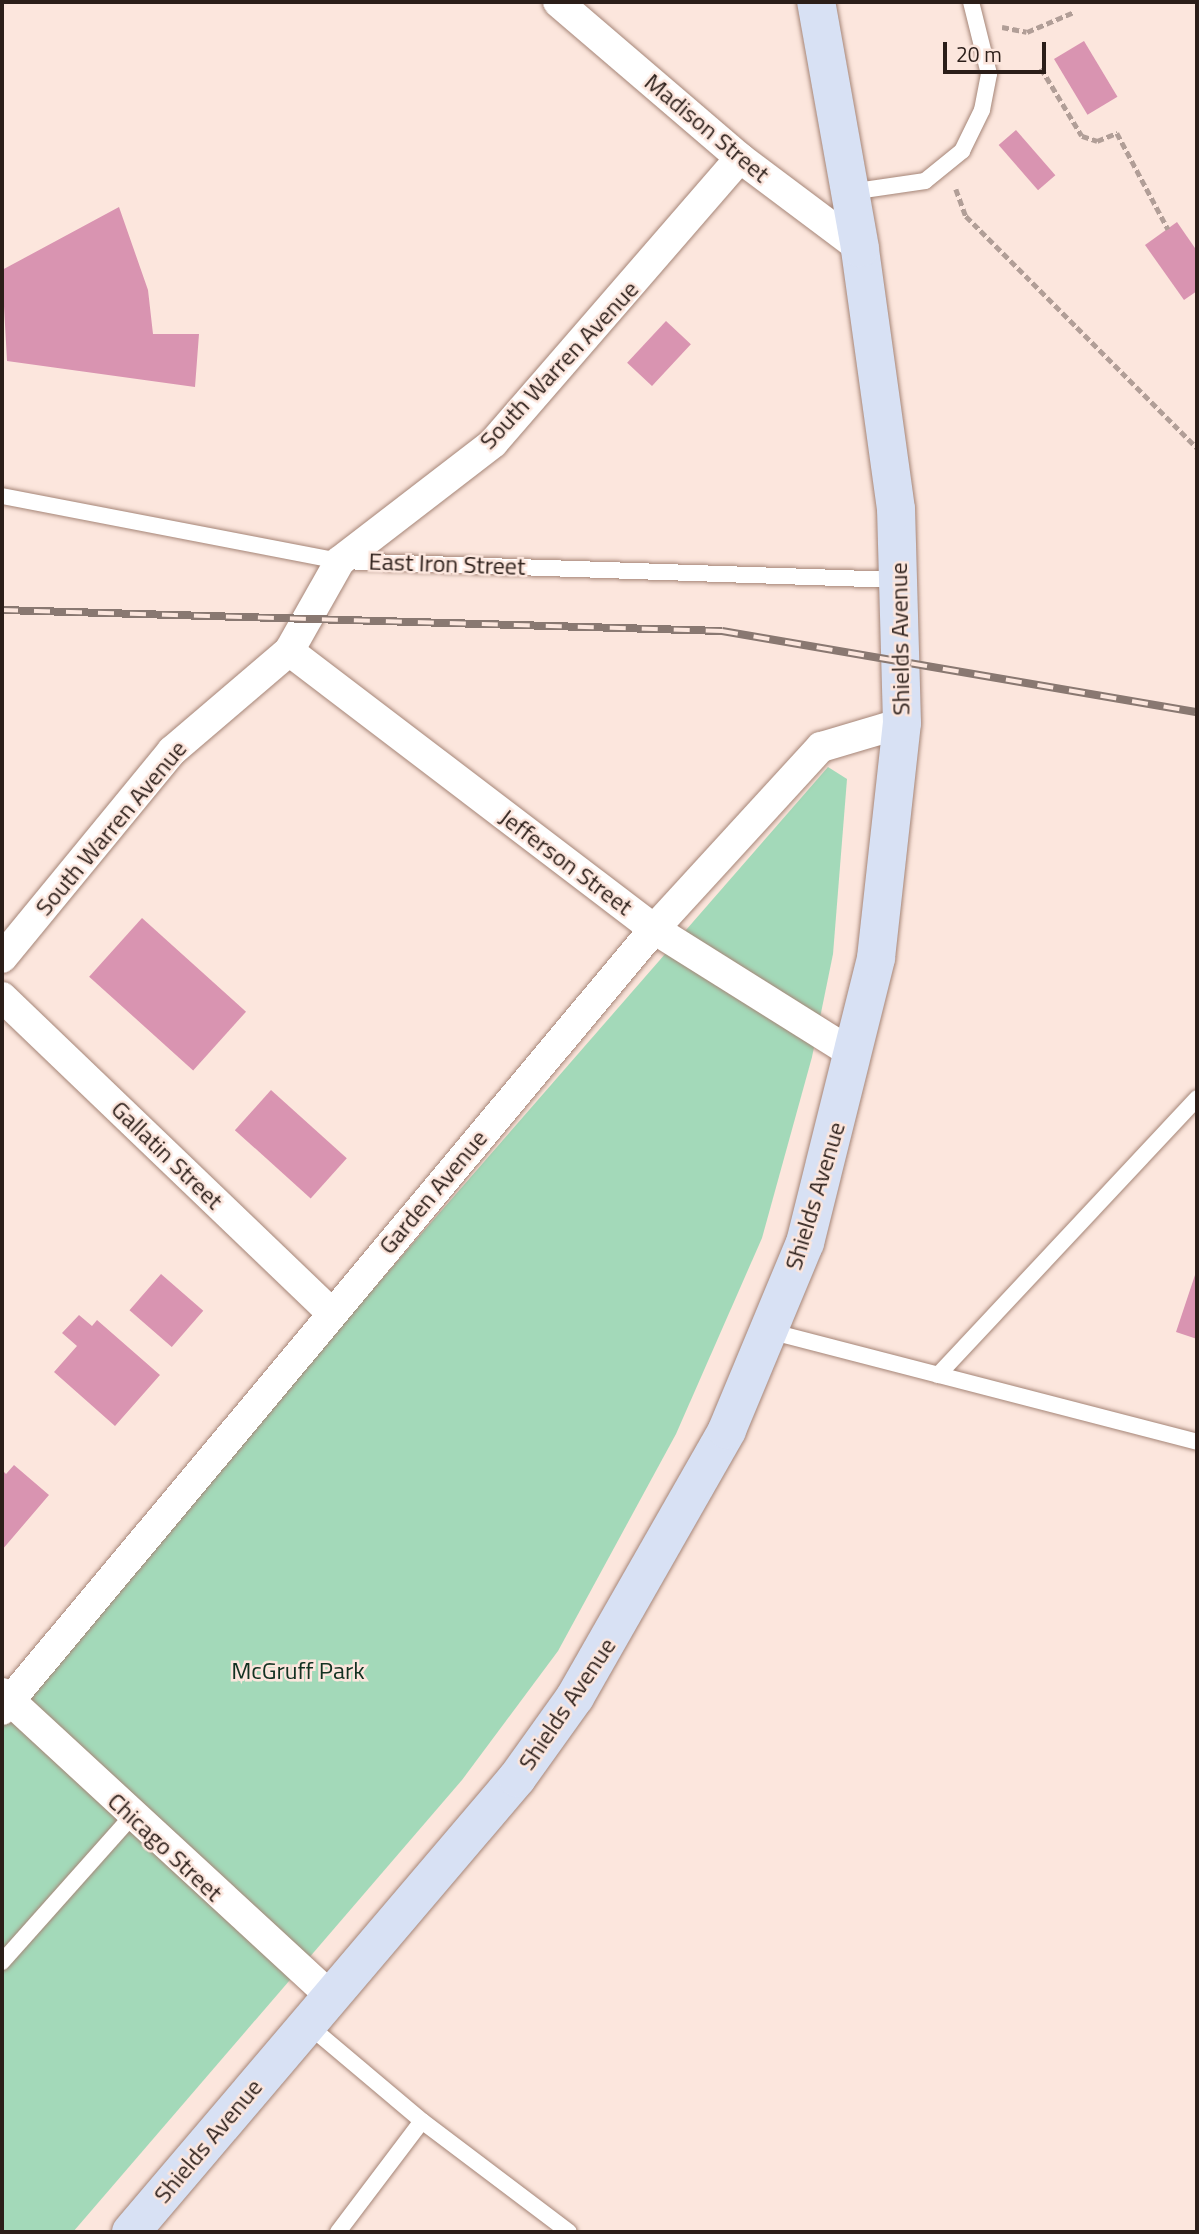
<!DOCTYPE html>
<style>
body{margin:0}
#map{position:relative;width:1199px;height:2234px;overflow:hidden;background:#fce6dd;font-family:"Titillium Web",sans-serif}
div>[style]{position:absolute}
.green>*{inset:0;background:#a3d9b9}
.building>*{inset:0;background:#d994b1;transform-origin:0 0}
.path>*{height:4.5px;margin-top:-2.25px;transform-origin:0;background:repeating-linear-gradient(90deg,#b19e97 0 7px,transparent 0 10.5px)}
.roads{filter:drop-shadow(0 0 2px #a58577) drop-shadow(0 0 2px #a58577)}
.lane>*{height:16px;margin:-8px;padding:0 8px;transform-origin:8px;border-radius:8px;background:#fff}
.street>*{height:30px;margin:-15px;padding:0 15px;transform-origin:15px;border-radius:15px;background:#fff}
.secondary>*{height:38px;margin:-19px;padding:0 19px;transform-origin:19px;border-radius:19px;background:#d8e1f4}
.rail>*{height:8px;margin-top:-4px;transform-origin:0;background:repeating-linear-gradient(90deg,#fce6dd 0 16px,#897871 0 32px);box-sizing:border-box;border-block:2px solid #897871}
span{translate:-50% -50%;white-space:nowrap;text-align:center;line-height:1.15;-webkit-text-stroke:5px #fce6dd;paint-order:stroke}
.street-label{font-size:24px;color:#2b1e19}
.park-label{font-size:24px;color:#123121}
.frame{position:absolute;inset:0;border:4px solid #2b1e19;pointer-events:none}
.scale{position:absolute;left:943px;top:42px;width:103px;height:32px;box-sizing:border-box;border:4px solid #2b1e19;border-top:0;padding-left:9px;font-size:21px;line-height:24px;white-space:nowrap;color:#2b1e19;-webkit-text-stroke:5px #fce6dd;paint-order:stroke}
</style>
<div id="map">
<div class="green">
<i style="clip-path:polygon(828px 767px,847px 779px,833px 954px,812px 1057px,762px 1238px,676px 1434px,558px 1651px,462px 1780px,73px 2232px,2px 2232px,2px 1715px)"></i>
</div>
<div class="building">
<i style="left:1084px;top:41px;width:65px;height:35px;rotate:59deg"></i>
<i style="left:1016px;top:130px;width:60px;height:23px;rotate:49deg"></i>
<i style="clip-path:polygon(119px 207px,148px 290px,153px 334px,199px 334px,195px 387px,7px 361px,2px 270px)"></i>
<i style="clip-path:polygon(1177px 222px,1197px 251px,1197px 291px,1184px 300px,1145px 245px)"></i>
<i style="left:666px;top:321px;width:34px;height:57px;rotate:43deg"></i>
<i style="left:142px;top:918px;width:140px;height:79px;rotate:42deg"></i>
<i style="left:271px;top:1090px;width:102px;height:54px;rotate:42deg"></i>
<i style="clip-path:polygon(1197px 1269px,1197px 1339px,1176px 1332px)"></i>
<i style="left:161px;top:1274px;width:56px;height:48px;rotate:41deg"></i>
<i style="clip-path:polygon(79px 1315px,92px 1326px,97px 1320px,160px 1375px,115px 1426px,54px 1372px,77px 1346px,62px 1333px)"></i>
<i style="clip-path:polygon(14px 1465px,49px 1495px,2px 1550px,2px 1470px,6px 1474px)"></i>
</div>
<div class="path">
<i style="left:1018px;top:2px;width:1px;rotate:90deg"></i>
<i style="left:1002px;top:27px;width:25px;rotate:11deg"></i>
<i style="left:1027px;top:32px;width:51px;rotate:-23.1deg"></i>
<i style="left:1041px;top:68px;width:79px;rotate:58.9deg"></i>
<i style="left:1082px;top:136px;width:16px;rotate:18deg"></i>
<i style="left:1097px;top:141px;width:22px;rotate:-22deg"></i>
<i style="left:1117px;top:133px;width:109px;rotate:62deg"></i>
<i style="left:956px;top:189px;width:29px;rotate:70deg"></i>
<i style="left:966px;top:216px;width:327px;rotate:45.1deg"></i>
</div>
<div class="roads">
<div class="lane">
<i style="left:850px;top:192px;width:76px;rotate:-8.3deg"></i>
<i style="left:925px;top:181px;width:48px;rotate:-39deg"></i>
<i style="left:962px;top:151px;width:46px;rotate:-64deg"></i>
<i style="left:982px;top:110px;width:37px;rotate:-79deg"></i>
<i style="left:989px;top:74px;width:74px;rotate:-104deg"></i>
<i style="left:2px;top:496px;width:344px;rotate:10.9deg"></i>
<i style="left:340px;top:561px;width:559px;rotate:1.95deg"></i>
<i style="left:769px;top:1331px;width:442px;rotate:14.5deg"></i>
<i style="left:938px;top:1375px;width:379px;rotate:-46.9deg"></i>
<i style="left:2px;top:1962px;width:195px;rotate:-48.3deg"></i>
<i style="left:307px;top:2024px;width:150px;rotate:40.1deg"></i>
<i style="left:422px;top:2121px;width:184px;rotate:37.1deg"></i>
<i style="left:338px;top:2232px;width:139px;rotate:-52.9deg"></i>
</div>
<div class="street">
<i style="left:558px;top:2px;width:240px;rotate:40.6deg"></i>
<i style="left:740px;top:158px;width:150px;rotate:36.9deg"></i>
<i style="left:289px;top:651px;width:459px;rotate:37.3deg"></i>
<i style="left:654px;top:929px;width:237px;rotate:32.1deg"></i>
<i style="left:2px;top:958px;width:268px;rotate:-50.6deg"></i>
<i style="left:172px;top:751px;width:154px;rotate:-40.5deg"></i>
<i style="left:289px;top:651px;width:103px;rotate:-60.5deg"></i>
<i style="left:340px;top:561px;width:193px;rotate:-37.6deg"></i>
<i style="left:493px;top:443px;width:377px;rotate:-49.1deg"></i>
<i style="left:2px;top:997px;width:456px;rotate:43.8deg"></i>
<i style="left:2px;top:1693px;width:449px;rotate:42.7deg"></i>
<i style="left:2px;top:1710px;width:1017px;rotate:-50.14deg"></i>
<i style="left:654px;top:929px;width:247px;rotate:-47.5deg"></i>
<i style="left:821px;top:747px;width:84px;rotate:-16.5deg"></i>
</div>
<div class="secondary">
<i style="left:131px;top:2232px;width:596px;rotate:-49.63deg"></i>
<i style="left:517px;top:1778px;width:100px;rotate:-54.4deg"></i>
<i style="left:575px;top:1697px;width:307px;rotate:-60.3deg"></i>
<i style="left:727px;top:1430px;width:203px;rotate:-67.4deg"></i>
<i style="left:805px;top:1243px;width:294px;rotate:-76deg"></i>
<i style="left:876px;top:958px;width:236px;rotate:-83.7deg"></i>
<i style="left:902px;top:723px;width:214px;rotate:-91.6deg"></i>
<i style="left:896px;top:509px;width:263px;rotate:-97.9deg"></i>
<i style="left:860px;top:248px;width:250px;rotate:-100.1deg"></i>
</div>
</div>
<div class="rail">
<i style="left:2px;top:610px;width:720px;rotate:1.67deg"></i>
<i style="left:722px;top:631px;width:482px;rotate:9.7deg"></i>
</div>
<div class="street-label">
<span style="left:707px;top:128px;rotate:40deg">Madison Street</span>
<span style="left:559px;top:365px;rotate:-47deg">South Warren Avenue</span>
<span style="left:447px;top:564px;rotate:2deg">East Iron Street</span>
<span style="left:900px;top:639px;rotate:-91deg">Shields Avenue</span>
<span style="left:111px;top:828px;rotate:-50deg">South Warren Avenue</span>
<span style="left:566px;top:862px;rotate:37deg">Jefferson Street</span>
<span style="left:167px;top:1155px;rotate:44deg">Gallatin Street</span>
<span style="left:433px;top:1192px;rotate:-50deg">Garden Avenue</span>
<span style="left:815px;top:1196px;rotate:-73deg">Shields Avenue</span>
<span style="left:567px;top:1704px;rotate:-56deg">Shields Avenue</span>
<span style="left:165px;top:1847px;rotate:43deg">Chicago Street</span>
<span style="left:208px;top:2141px;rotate:-50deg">Shields Avenue</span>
</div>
<div class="park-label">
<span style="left:298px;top:1671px">McGruff Park</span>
</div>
<div class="frame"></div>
<div class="scale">20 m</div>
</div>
